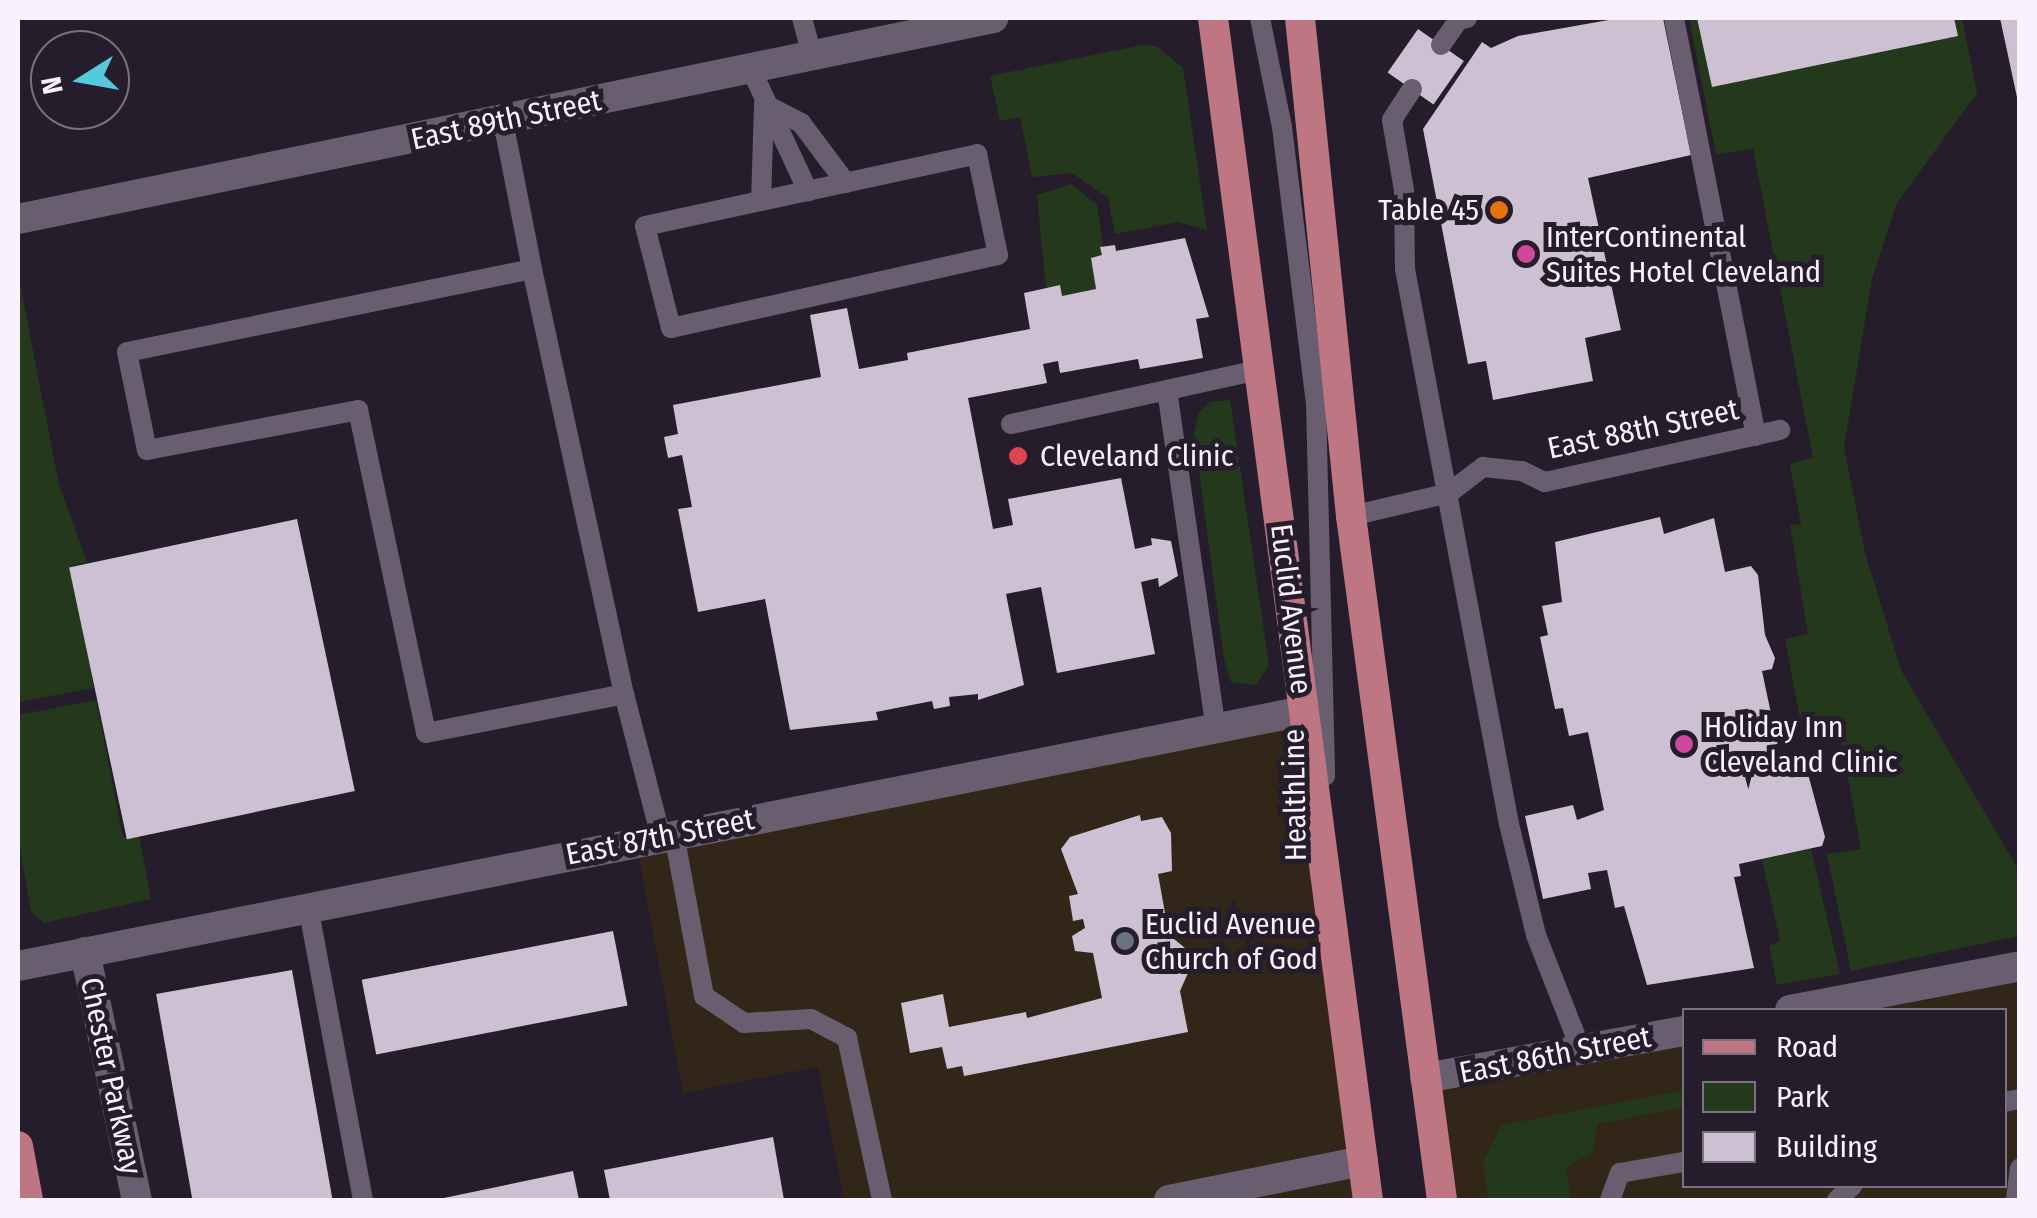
<!DOCTYPE html>
<style>
body{margin:0}
#map{position:relative;width:2037px;height:1218px;overflow:hidden;background:#261d2c;font-family:"Fira Sans Condensed",sans-serif}
div>[style]{position:absolute}
.commercial>*{inset:0;background:#322618}
.green>*{inset:0;background:#24381b}
.building>*{inset:0;background:#cec0d3;transform-origin:0 0}
.lane>*{height:20px;margin:-10px;padding:0 10px;transform-origin:10px;border-radius:10px;background:#695e70}
.street>*{height:30px;margin:-15px;padding:0 15px;transform-origin:15px;border-radius:15px;background:#695e70}
.secondary>*{height:30px;margin:-15px;padding:0 15px;transform-origin:15px;border-radius:15px;background:#695e70}
.primary>*{height:30px;margin:-15px;padding:0 15px;transform-origin:15px;border-radius:15px;background:#be7782}
.dots>*{width:28px;height:28px;translate:-50% -50%;box-sizing:border-box;border:5px solid #261d2c;border-radius:50%}
span{translate:-50% -50%;white-space:nowrap;text-align:center;line-height:1.15;-webkit-text-stroke:10px #261d2c;paint-order:stroke}
.street-label{font-size:30px;color:#f9f2fd}
.poi-label{font-size:30px;color:#f9f2fd}
.right{translate:-100% -50%;text-align:right}
.left{translate:0 -50%;text-align:left}
.frame{position:absolute;inset:0;border:20px solid #f9f2fd;pointer-events:none}
.legend{position:absolute;left:1682px;top:1008px;width:325px;height:180px;box-sizing:border-box;background:#261d2c;border:2px solid #7a7280;margin:0;padding:12px 18px;list-style:none;font-size:30px;color:#f9f2fd}
.legend li{display:flex;align-items:center;gap:20px;height:50px}
.legend b{width:50px;border:2px solid #7a7280}
.north{position:absolute;left:30px;top:30px;width:100px;height:100px;box-sizing:border-box;background:#261d2c;border:2px solid #7a7280;border-radius:50%;rotate:259deg;font-size:28px;font-weight:700;line-height:40px;text-align:center;color:#f9f2fd}
.north::after{content:'';display:block;margin:auto;width:35px;height:45px;background:#55cadf;clip-path:polygon(50% 0,100% 100%,50% 72%,0 100%)}
</style>
<div id="map">
<div class="commercial">
<i style="clip-path:polygon(1304px 711px,1368px 1200px,844px 1200px,818px 1067px,683px 1093px,636px 842px)"></i>
<i style="clip-path:polygon(2019px 966px,2019px 1200px,1441px 1200px,1425px 1078px,1684px 1031px,1684px 1186px,2004px 1186px,2004px 1010px,1790px 1010px)"></i>
</div>
<div class="green">
<i style="clip-path:polygon(1689px 18px,1962px 18px,1977px 93px,1897px 203px,1872px 279px,1844px 448px,1865px 553px,1901px 670px,2018px 869px,2019px 936px,1851px 971px,1827px 854px,1861px 849px,1840px 735px,1804px 740px,1785px 639px,1808px 634px,1790px 525px,1801px 524px,1790px 464px,1813px 458px,1753px 149px,1716px 154px)"></i>
<i style="clip-path:polygon(1143px 45px,1156px 46px,1183px 68px,1207px 230px,1178px 222px,1115px 234px,1108px 198px,1072px 173px,1032px 177px,1020px 117px,1000px 121px,990px 76px)"></i>
<i style="clip-path:polygon(1071px 184px,1097px 205px,1103px 243px,1102px 255px,1091px 259px,1096px 289px,1062px 296px,1046px 288px,1037px 195px)"></i>
<i style="clip-path:polygon(18px 273px,59px 485px,87px 562px,70px 566px,94px 688px,18px 702px)"></i>
<i style="clip-path:polygon(1230px 400px,1269px 665px,1256px 685px,1231px 682px,1224px 659px,1194px 433px,1199px 412px,1210px 402px)"></i>
<i style="clip-path:polygon(96px 700px,123px 837px,139px 835px,151px 899px,44px 923px,31px 911px,18px 839px,18px 715px)"></i>
<i style="clip-path:polygon(1811px 849px,1840px 974px,1777px 985px,1769px 946px,1780px 941px,1762px 859px)"></i>
<i style="clip-path:polygon(1684px 1090px,1684px 1107px,1598px 1124px,1592px 1153px,1566px 1167px,1571px 1200px,1488px 1200px,1483px 1161px,1502px 1125px)"></i>
</div>
<div class="building">
<i style="clip-path:polygon(1620px 18px,1663px 18px,1691px 155px,1588px 178px,1621px 330px,1585px 338px,1593px 381px,1493px 400px,1486px 361px,1468px 364px,1423px 129px,1482px 42px,1491px 48px,1518px 36px)"></i>
<i style="clip-path:polygon(1697px 18px,1954px 18px,1958px 36px,1712px 87px)"></i>
<i style="clip-path:polygon(2000px 18px,2020px 18px,2020px 102px,2018px 102px)"></i>
<i style="left:1418px;top:29px;width:56px;height:53px;rotate:35deg"></i>
<i style="clip-path:polygon(1185px 238px,1209px 317px,1196px 319px,1203px 358px,1140px 369px,1138px 359px,1060px 373px,1058px 361px,1043px 364px,1047px 383px,968px 398px,993px 529px,1013px 525px,1008px 499px,1121px 478px,1135px 549px,1152px 545px,1151px 538px,1171px 541px,1178px 576px,1159px 587px,1158px 578px,1141px 582px,1155px 654px,1057px 673px,1041px 587px,1006px 594px,1024px 685px,978px 700px,978px 694px,949px 697px,950px 706px,934px 709px,932px 701px,876px 712px,878px 720px,790px 730px,765px 599px,698px 612px,678px 509px,692px 507px,682px 455px,668px 458px,664px 437px,678px 434px,673px 405px,821px 377px,810px 315px,847px 308px,859px 369px,908px 360px,907px 353px,1030px 329px,1024px 293px,1060px 285px,1062px 296px,1096px 289px,1091px 258px,1102px 255px,1100px 247px,1115px 245px,1116px 251px)"></i>
<i style="clip-path:polygon(1660px 517px,1664px 534px,1714px 518px,1725px 572px,1751px 566px,1758px 575px,1765px 635px,1775px 658px,1772px 669px,1762px 671px,1780px 756px,1802px 752px,1825px 837px,1822px 846px,1739px 864px,1741px 876px,1734px 877px,1754px 968px,1647px 985px,1624px 906px,1615px 908px,1607px 870px,1588px 873px,1591px 889px,1543px 899px,1525px 816px,1573px 805px,1577px 820px,1604px 810px,1588px 732px,1569px 736px,1563px 708px,1555px 709px,1540px 637px,1548px 635px,1542px 606px,1562px 602px,1555px 542px)"></i>
<i style="left:297px;top:519px;width:278px;height:233px;rotate:78deg"></i>
<i style="clip-path:polygon(1140px 815px,1141px 821px,1162px 817px,1171px 833px,1172px 871px,1158px 874px,1169px 935px,1190px 952px,1192px 964px,1180px 991px,1188px 1032px,964px 1076px,962px 1066px,947px 1069px,942px 1047px,910px 1053px,901px 1003px,943px 994px,949px 1027px,1026px 1012px,1027px 1018px,1102px 998px,1093px 953px,1075px 951px,1072px 936px,1085px 928px,1083px 919px,1073px 921px,1069px 896px,1078px 894px,1061px 849px,1070px 837px)"></i>
<i style="left:613px;top:931px;width:76px;height:256px;rotate:79deg"></i>
<i style="left:292px;top:970px;width:233px;height:138px;rotate:80deg"></i>
<i style="clip-path:polygon(773px 1137px,784px 1200px,610px 1200px,604px 1170px)"></i>
<i style="clip-path:polygon(573px 1171px,579px 1200px,439px 1200px,439px 1199px)"></i>
</div>
<div class="lane">
<i style="left:802px;top:18px;width:38px;rotate:75deg"></i>
<i style="left:1260px;top:18px;width:111px;rotate:78.6deg"></i>
<i style="left:1282px;top:127px;width:278px;rotate:83deg"></i>
<i style="left:1316px;top:403px;width:373px;rotate:88.6deg"></i>
<i style="left:1674px;top:18px;width:426px;rotate:78.9deg"></i>
<i style="left:1441px;top:45px;width:32px;rotate:-55deg"></i>
<i style="left:1459px;top:19px;width:8px;rotate:-7deg"></i>
<i style="left:751px;top:69px;width:135px;rotate:65deg"></i>
<i style="left:1412px;top:89px;width:37px;rotate:123deg"></i>
<i style="left:1392px;top:120px;width:71px;rotate:80.3deg"></i>
<i style="left:1404px;top:190px;width:79px;rotate:89.3deg"></i>
<i style="left:1405px;top:269px;width:565px;rotate:79.39deg"></i>
<i style="left:1509px;top:824px;width:114px;rotate:76.3deg"></i>
<i style="left:1536px;top:935px;width:123px;rotate:68.6deg"></i>
<i style="left:764px;top:104px;width:42px;rotate:27.2deg"></i>
<i style="left:801px;top:123px;width:75px;rotate:53.1deg"></i>
<i style="left:503px;top:121px;width:151px;rotate:78.9deg"></i>
<i style="left:532px;top:269px;width:413px;rotate:168.4deg"></i>
<i style="left:127px;top:352px;width:100px;rotate:78.5deg"></i>
<i style="left:147px;top:450px;width:215px;rotate:-10.7deg"></i>
<i style="left:358px;top:410px;width:330px;rotate:78.1deg"></i>
<i style="left:426px;top:733px;width:202px;rotate:-11.1deg"></i>
<i style="left:624px;top:694px;width:148px;rotate:75.5deg"></i>
<i style="left:977px;top:154px;width:103px;rotate:78.3deg"></i>
<i style="left:998px;top:255px;width:335px;rotate:167.4deg"></i>
<i style="left:671px;top:328px;width:105px;rotate:-104.3deg"></i>
<i style="left:645px;top:226px;width:340px;rotate:-12.2deg"></i>
<i style="left:761px;top:201px;width:95px;rotate:-88.2deg"></i>
<i style="left:532px;top:269px;width:435px;rotate:77.8deg"></i>
<i style="left:1167px;top:390px;width:342px;rotate:81.8deg"></i>
<i style="left:1011px;top:424px;width:254px;rotate:-12.3deg"></i>
<i style="left:1351px;top:516px;width:101px;rotate:-13.2deg"></i>
<i style="left:1449px;top:493px;width:43px;rotate:-37.4deg"></i>
<i style="left:1483px;top:467px;width:39px;rotate:6deg"></i>
<i style="left:1522px;top:471px;width:25px;rotate:26deg"></i>
<i style="left:1545px;top:482px;width:241px;rotate:-12.5deg"></i>
<i style="left:674px;top:834px;width:165px;rotate:79.5deg"></i>
<i style="left:704px;top:996px;width:48px;rotate:34deg"></i>
<i style="left:744px;top:1023px;width:67px;rotate:-3.4deg"></i>
<i style="left:811px;top:1019px;width:41px;rotate:27.8deg"></i>
<i style="left:847px;top:1038px;width:166px;rotate:77.8deg"></i>
<i style="left:308px;top:906px;width:299px;rotate:79.4deg"></i>
<i style="left:2004px;top:1102px;width:16px;rotate:-11deg"></i>
<i style="left:1610px;top:1200px;width:29px;rotate:-70deg"></i>
<i style="left:1620px;top:1173px;width:65px;rotate:-9.8deg"></i>
<i style="left:1837px;top:1200px;width:21px;rotate:-43deg"></i>
<i style="left:2016px;top:1200px;width:32px;rotate:-83deg"></i>
</div>
<div class="street">
<i style="left:85px;top:952px;width:253px;rotate:78.2deg"></i>
<i style="left:18px;top:966px;width:1311px;rotate:-11.22deg"></i>
<i style="left:1790px;top:1010px;width:234px;rotate:-10.8deg"></i>
<i style="left:1425px;top:1078px;width:263px;rotate:-10.3deg"></i>
<i style="left:1169px;top:1200px;width:198px;rotate:-11.4deg"></i>
</div>
<div class="secondary">
<i style="left:18px;top:219px;width:996px;rotate:-11.64deg"></i>
</div>
<div class="primary">
<i style="left:1213px;top:18px;width:1192px;rotate:82.53deg"></i>
<i style="left:1300px;top:18px;width:501px;rotate:84.15deg"></i>
<i style="left:1351px;top:516px;width:690px;rotate:82.42deg"></i>
<i style="left:18px;top:1146px;width:55px;rotate:79.5deg"></i>
</div>
<div class="dots">
<i style="left:1499px;top:210px;background:#e8710a"></i>
<i style="left:1526px;top:254px;background:#d1479c"></i>
<i style="left:1018px;top:456px;background:#e0444e"></i>
<i style="left:1684px;top:744px;background:#d1479c"></i>
<i style="left:1125px;top:941px;background:#6b7280"></i>
</div>
<div class="street-label">
<span style="left:506px;top:120px;rotate:-12deg">East 89th Street</span>
<span style="left:1643px;top:429px;rotate:-12deg">East 88th Street</span>
<span style="left:1291px;top:609px;rotate:83deg">Euclid Avenue</span>
<span style="left:1295px;top:795px;rotate:-91deg">HealthLine</span>
<span style="left:660px;top:837px;rotate:-11deg">East 87th Street</span>
<span style="left:1555px;top:1055px;rotate:-11deg">East 86th Street</span>
<span style="left:111px;top:1076px;rotate:78deg">Chester Parkway</span>
</div>
<div class="poi-label">
<span class="right" style="left:1479px;top:210px">Table 45</span>
<span class="left" style="left:1546px;top:254px">InterContinental<br>Suites Hotel Cleveland</span>
<span class="left" style="left:1040px;top:456px">Cleveland Clinic</span>
<span class="left" style="left:1704px;top:744px">Holiday Inn<br>Cleveland Clinic</span>
<span class="left" style="left:1145px;top:941px">Euclid Avenue<br>Church of God</span>
</div>
<div class="frame"></div>
<ul class="legend">
<li><b style="height:12px;background:#be7782"></b>Road</li>
<li><b style="height:28px;background:#24381b"></b>Park</li>
<li><b style="height:28px;background:#cec0d3"></b>Building</li>
</ul>
<div class="north">N</div>
</div>
